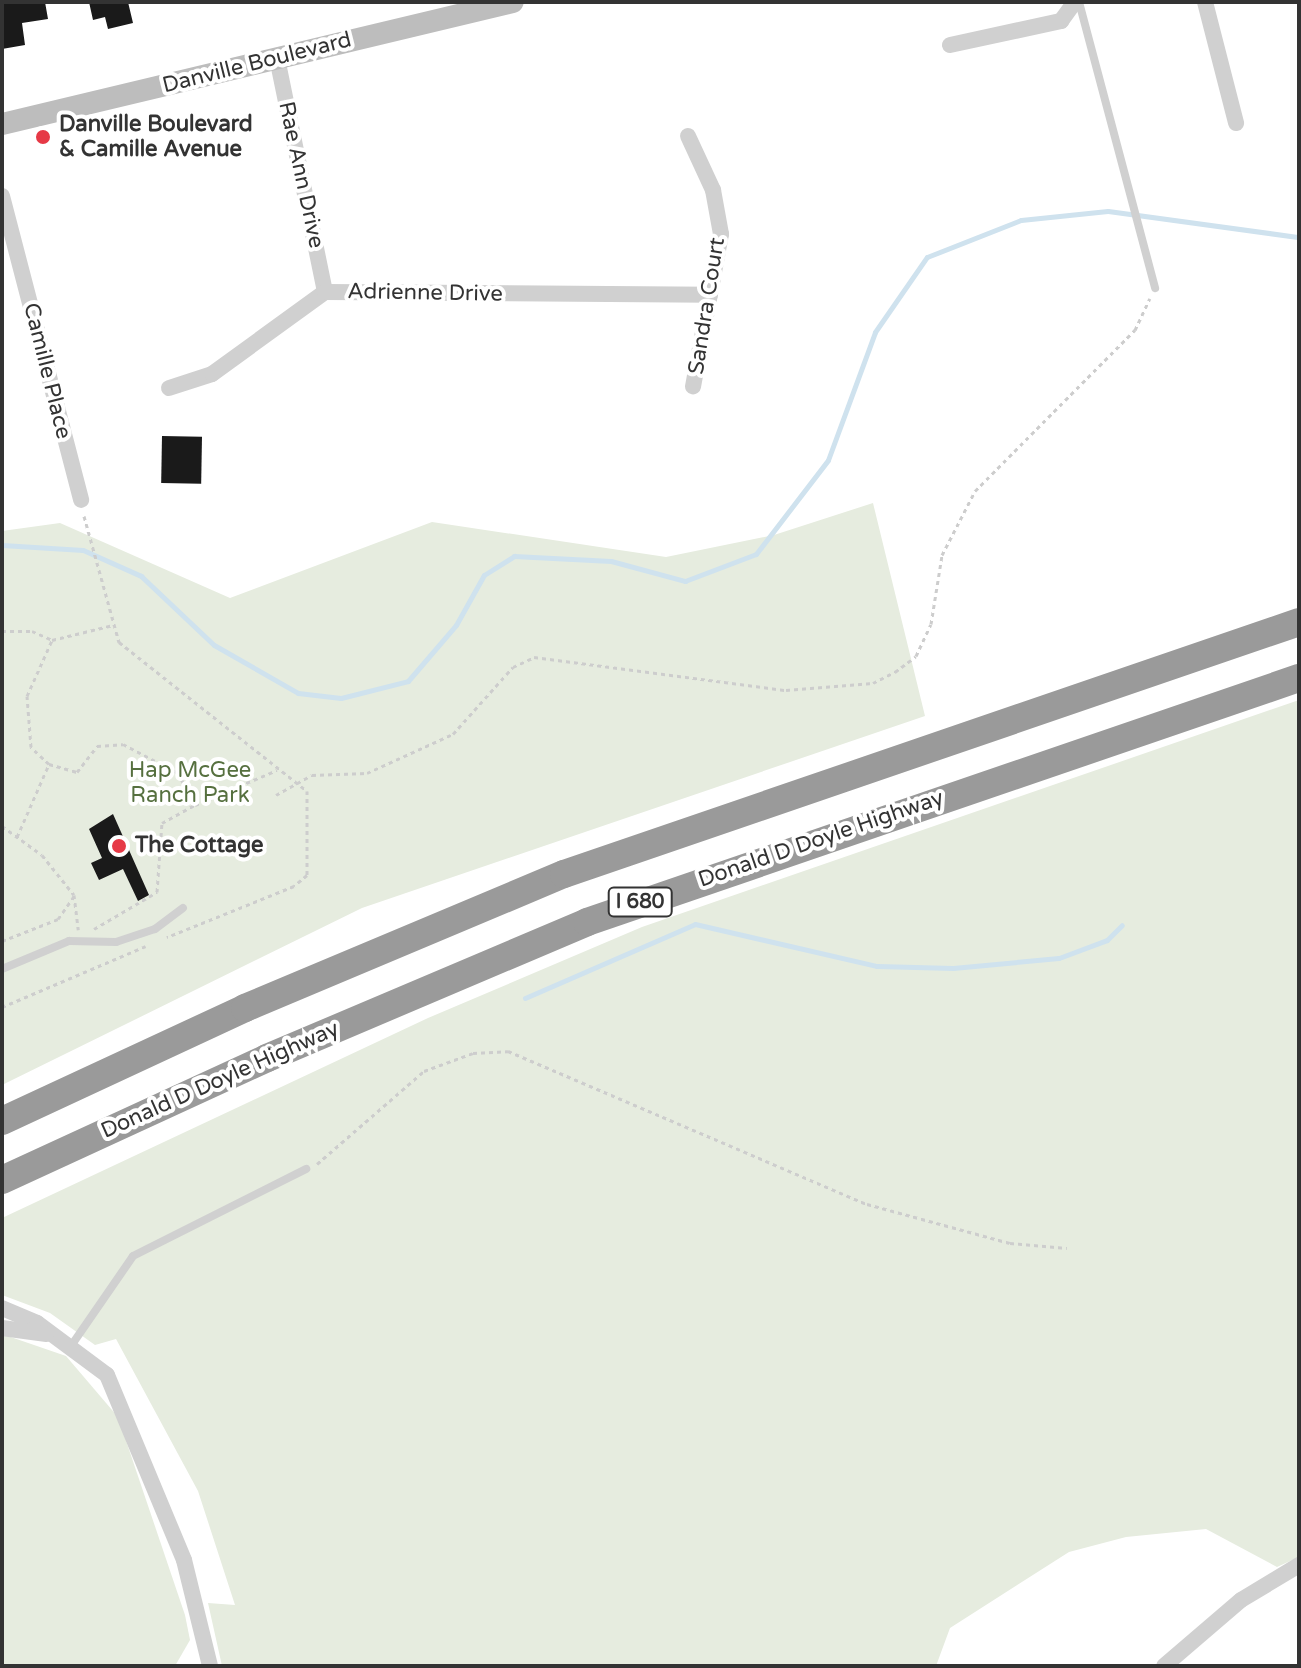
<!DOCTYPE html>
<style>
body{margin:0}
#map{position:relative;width:1301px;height:1668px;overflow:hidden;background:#fff;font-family:"Varela Round",sans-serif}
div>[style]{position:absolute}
.green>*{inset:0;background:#e6ecdf}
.stream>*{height:5px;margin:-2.5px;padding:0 2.5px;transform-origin:2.5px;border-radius:2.5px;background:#cfe2ee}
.building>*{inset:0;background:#1a1a1a;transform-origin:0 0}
.path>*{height:3px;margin-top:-1.5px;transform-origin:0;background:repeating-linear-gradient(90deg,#cdcdcd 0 4px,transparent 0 8px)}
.service>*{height:8px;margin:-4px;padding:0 4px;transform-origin:4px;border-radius:4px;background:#d0d0d0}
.minor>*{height:16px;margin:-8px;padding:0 8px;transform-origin:8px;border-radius:8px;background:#d0d0d0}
.secondary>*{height:22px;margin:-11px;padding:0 11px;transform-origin:11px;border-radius:11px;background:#bdbdbd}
.motorway>*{height:28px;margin:-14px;padding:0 14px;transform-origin:14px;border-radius:14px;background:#9a9a9a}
.dots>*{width:22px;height:22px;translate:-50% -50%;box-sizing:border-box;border:4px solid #fff;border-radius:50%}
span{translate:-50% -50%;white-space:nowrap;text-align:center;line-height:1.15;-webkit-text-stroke:8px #fff;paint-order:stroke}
.shield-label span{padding:2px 6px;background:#fff;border:2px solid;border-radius:6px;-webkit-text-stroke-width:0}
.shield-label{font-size:20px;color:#333;font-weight:700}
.street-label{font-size:22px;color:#333}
.poi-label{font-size:22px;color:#333;font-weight:700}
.left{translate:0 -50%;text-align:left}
.park-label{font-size:22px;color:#56703f}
.frame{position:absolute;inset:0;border:4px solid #333;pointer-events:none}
</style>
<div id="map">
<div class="green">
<i style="clip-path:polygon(873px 503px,925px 716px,362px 908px,2px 1085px,2px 531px,60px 523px,230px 598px,432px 522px,666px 557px,774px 535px)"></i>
<i style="clip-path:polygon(1299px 700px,1299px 1557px,1277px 1567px,1206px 1529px,1126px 1537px,1069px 1552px,950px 1628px,936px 1666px,222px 1666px,208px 1603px,235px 1605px,198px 1491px,116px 1339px,95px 1345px,50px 1313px,2px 1295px,2px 1218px,428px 1018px,642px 927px)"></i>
<i style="clip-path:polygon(2px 1334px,66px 1356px,118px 1417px,185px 1615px,190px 1640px,175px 1666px,2px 1666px)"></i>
</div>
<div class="stream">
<i style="left:2px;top:545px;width:81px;rotate:3.5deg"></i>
<i style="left:83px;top:550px;width:64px;rotate:24.1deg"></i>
<i style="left:141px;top:576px;width:100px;rotate:43.4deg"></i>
<i style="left:214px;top:645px;width:97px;rotate:29.7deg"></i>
<i style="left:298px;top:693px;width:43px;rotate:6.6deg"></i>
<i style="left:341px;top:698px;width:69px;rotate:-14.2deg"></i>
<i style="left:408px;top:681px;width:74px;rotate:-49.4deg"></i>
<i style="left:456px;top:625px;width:57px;rotate:-60.8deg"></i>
<i style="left:484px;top:575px;width:36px;rotate:-32deg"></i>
<i style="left:514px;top:556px;width:97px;rotate:3deg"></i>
<i style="left:611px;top:561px;width:77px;rotate:15.1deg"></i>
<i style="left:685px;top:581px;width:76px;rotate:-20.8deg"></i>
<i style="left:756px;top:554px;width:118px;rotate:-52.5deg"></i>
<i style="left:828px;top:460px;width:136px;rotate:-69.8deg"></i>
<i style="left:875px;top:332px;width:91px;rotate:-55.3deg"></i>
<i style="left:927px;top:257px;width:101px;rotate:-21.5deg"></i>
<i style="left:1021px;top:220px;width:87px;rotate:-5.9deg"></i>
<i style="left:1108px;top:211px;width:193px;rotate:7.8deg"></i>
<i style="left:525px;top:998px;width:185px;rotate:-23.5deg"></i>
<i style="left:695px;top:924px;width:187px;rotate:13deg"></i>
<i style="left:877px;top:966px;width:76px;rotate:1.5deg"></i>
<i style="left:953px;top:968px;width:106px;rotate:-5.4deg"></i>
<i style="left:1059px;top:958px;width:51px;rotate:-20.6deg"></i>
<i style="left:1107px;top:940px;width:21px;rotate:-45deg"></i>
</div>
<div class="building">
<i style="clip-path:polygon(2px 2px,45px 2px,48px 19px,22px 23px,25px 45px,2px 49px)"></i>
<i style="clip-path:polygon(89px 2px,128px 2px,133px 23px,108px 29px,105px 17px,93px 20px)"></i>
<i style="left:162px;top:436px;width:40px;height:47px;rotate:1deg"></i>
<i style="clip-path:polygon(113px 814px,149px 895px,138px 901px,123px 869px,99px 880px,91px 863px,102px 858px,89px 829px)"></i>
</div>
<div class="path">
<i style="left:84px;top:516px;width:131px;rotate:74.5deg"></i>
<i style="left:119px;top:642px;width:240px;rotate:38.4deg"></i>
<i style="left:307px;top:791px;width:84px;rotate:90deg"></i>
<i style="left:307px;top:875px;width:17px;rotate:140deg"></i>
<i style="left:294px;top:886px;width:137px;rotate:158.1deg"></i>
<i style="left:2px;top:631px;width:30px"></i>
<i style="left:32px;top:631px;width:22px;rotate:24deg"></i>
<i style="left:52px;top:640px;width:63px;rotate:-13.8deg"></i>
<i style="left:49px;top:764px;width:29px;rotate:16deg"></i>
<i style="left:77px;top:772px;width:33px;rotate:-52deg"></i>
<i style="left:97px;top:746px;width:26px;rotate:-4deg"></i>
<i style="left:123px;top:744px;width:62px;rotate:27.8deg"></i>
<i style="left:178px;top:773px;width:36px;rotate:62deg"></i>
<i style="left:195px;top:805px;width:89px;rotate:-23.1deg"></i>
<i style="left:276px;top:795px;width:41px;rotate:-29.1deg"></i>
<i style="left:312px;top:775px;width:55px;rotate:-2.1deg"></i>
<i style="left:367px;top:773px;width:94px;rotate:-24.4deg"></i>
<i style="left:453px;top:734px;width:90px;rotate:-48.2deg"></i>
<i style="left:513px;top:667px;width:23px;rotate:-25deg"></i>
<i style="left:534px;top:657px;width:254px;rotate:7.5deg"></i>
<i style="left:786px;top:690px;width:87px;rotate:-4.6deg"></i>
<i style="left:873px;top:683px;width:25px;rotate:-27deg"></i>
<i style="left:895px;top:672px;width:26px;rotate:-37deg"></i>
<i style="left:916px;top:656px;width:35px;rotate:-65deg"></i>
<i style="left:931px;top:624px;width:70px;rotate:-80.9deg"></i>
<i style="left:942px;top:555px;width:72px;rotate:-62.7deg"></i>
<i style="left:975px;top:491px;width:227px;rotate:-45.2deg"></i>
<i style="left:1135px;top:330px;width:35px;rotate:-65deg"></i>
<i style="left:2px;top:826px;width:49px;rotate:35.9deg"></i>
<i style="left:42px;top:855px;width:51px;rotate:51.3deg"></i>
<i style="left:74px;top:895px;width:35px;rotate:83deg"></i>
<i style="left:17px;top:837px;width:80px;rotate:-66.3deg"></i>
<i style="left:49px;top:764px;width:25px;rotate:-137deg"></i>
<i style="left:31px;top:747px;width:51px;rotate:-94.5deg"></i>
<i style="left:27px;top:696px;width:61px;rotate:-65.9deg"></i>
<i style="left:94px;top:929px;width:73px;rotate:-30.4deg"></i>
<i style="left:157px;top:892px;width:69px;rotate:-85.9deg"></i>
<i style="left:162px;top:823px;width:38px;rotate:-29deg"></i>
<i style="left:2px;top:941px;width:60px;rotate:-21.4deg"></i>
<i style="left:58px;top:919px;width:28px;rotate:-55deg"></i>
<i style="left:2px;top:1007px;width:156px;rotate:-23deg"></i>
<i style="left:317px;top:1164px;width:142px;rotate:-41deg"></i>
<i style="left:424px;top:1071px;width:52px;rotate:-20.2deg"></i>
<i style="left:473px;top:1053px;width:35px;rotate:-3deg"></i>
<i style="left:508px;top:1051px;width:390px;rotate:23.1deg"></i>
<i style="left:867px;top:1204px;width:148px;rotate:15.3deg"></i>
<i style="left:1010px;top:1243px;width:57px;rotate:5deg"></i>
</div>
<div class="service">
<i style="left:1079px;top:2px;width:296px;rotate:75.1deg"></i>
<i style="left:2px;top:969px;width:73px;rotate:-22.7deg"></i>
<i style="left:69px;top:941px;width:47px;rotate:1.2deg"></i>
<i style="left:116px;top:942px;width:41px;rotate:-18.4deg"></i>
<i style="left:155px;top:929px;width:35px;rotate:-37deg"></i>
<i style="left:71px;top:1346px;width:109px;rotate:-55.4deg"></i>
<i style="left:133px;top:1256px;width:194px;rotate:-26.7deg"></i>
</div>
<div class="minor">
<i style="left:1205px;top:2px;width:125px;rotate:75.6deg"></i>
<i style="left:950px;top:45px;width:114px;rotate:-12.2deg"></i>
<i style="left:1061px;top:21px;width:24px;rotate:-54deg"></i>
<i style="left:277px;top:58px;width:239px;rotate:78.4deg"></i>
<i style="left:688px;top:136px;width:60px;rotate:65.2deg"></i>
<i style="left:713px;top:190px;width:45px;rotate:79.7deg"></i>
<i style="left:721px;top:234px;width:155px;rotate:100.4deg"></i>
<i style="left:2px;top:196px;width:314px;rotate:75.4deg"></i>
<i style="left:169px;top:388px;width:45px;rotate:-18deg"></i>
<i style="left:212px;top:374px;width:140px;rotate:-36deg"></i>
<i style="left:325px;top:292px;width:385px;rotate:0.4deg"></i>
<i style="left:2px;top:1308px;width:38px;rotate:23deg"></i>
<i style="left:37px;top:1323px;width:87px;rotate:36.6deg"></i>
<i style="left:107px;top:1375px;width:200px;rotate:67.4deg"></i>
<i style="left:184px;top:1560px;width:109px;rotate:76.2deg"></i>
<i style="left:2px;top:1328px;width:45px;rotate:7.6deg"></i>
<i style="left:1164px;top:1666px;width:101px;rotate:-40.6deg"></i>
<i style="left:1241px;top:1600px;width:68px;rotate:-31.1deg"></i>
</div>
<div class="secondary">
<i style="left:2px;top:124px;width:525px;rotate:-13.43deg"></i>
</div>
<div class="motorway">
<i style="left:2px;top:1121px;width:268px;rotate:-24.9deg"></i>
<i style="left:245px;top:1008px;width:346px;rotate:-22.8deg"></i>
<i style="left:564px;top:874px;width:777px;rotate:-18.92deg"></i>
<i style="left:2px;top:1180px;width:292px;rotate:-24.7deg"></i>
<i style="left:267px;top:1058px;width:348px;rotate:-23deg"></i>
<i style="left:587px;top:922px;width:753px;rotate:-18.92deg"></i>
</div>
<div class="dots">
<i style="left:43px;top:137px;background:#e63946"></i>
<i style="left:119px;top:846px;background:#e63946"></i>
</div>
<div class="shield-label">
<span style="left:640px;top:902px">I 680</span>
</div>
<div class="street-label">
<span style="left:257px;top:63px;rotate:-14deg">Danville Boulevard</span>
<span style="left:301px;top:175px;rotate:78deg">Rae Ann Drive</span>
<span style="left:425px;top:293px;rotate:1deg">Adrienne Drive</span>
<span style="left:707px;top:306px;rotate:-81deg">Sandra Court</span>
<span style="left:47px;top:371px;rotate:76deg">Camille Place</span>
<span style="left:821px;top:839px;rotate:-19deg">Donald D Doyle Highway</span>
<span style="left:220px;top:1080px;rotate:-24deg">Donald D Doyle Highway</span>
</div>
<div class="poi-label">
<span class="left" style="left:59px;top:137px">Danville Boulevard<br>&amp; Camille Avenue</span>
<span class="left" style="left:135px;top:846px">The Cottage</span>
</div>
<div class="park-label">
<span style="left:190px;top:783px">Hap McGee<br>Ranch Park</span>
</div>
<div class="frame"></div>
</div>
